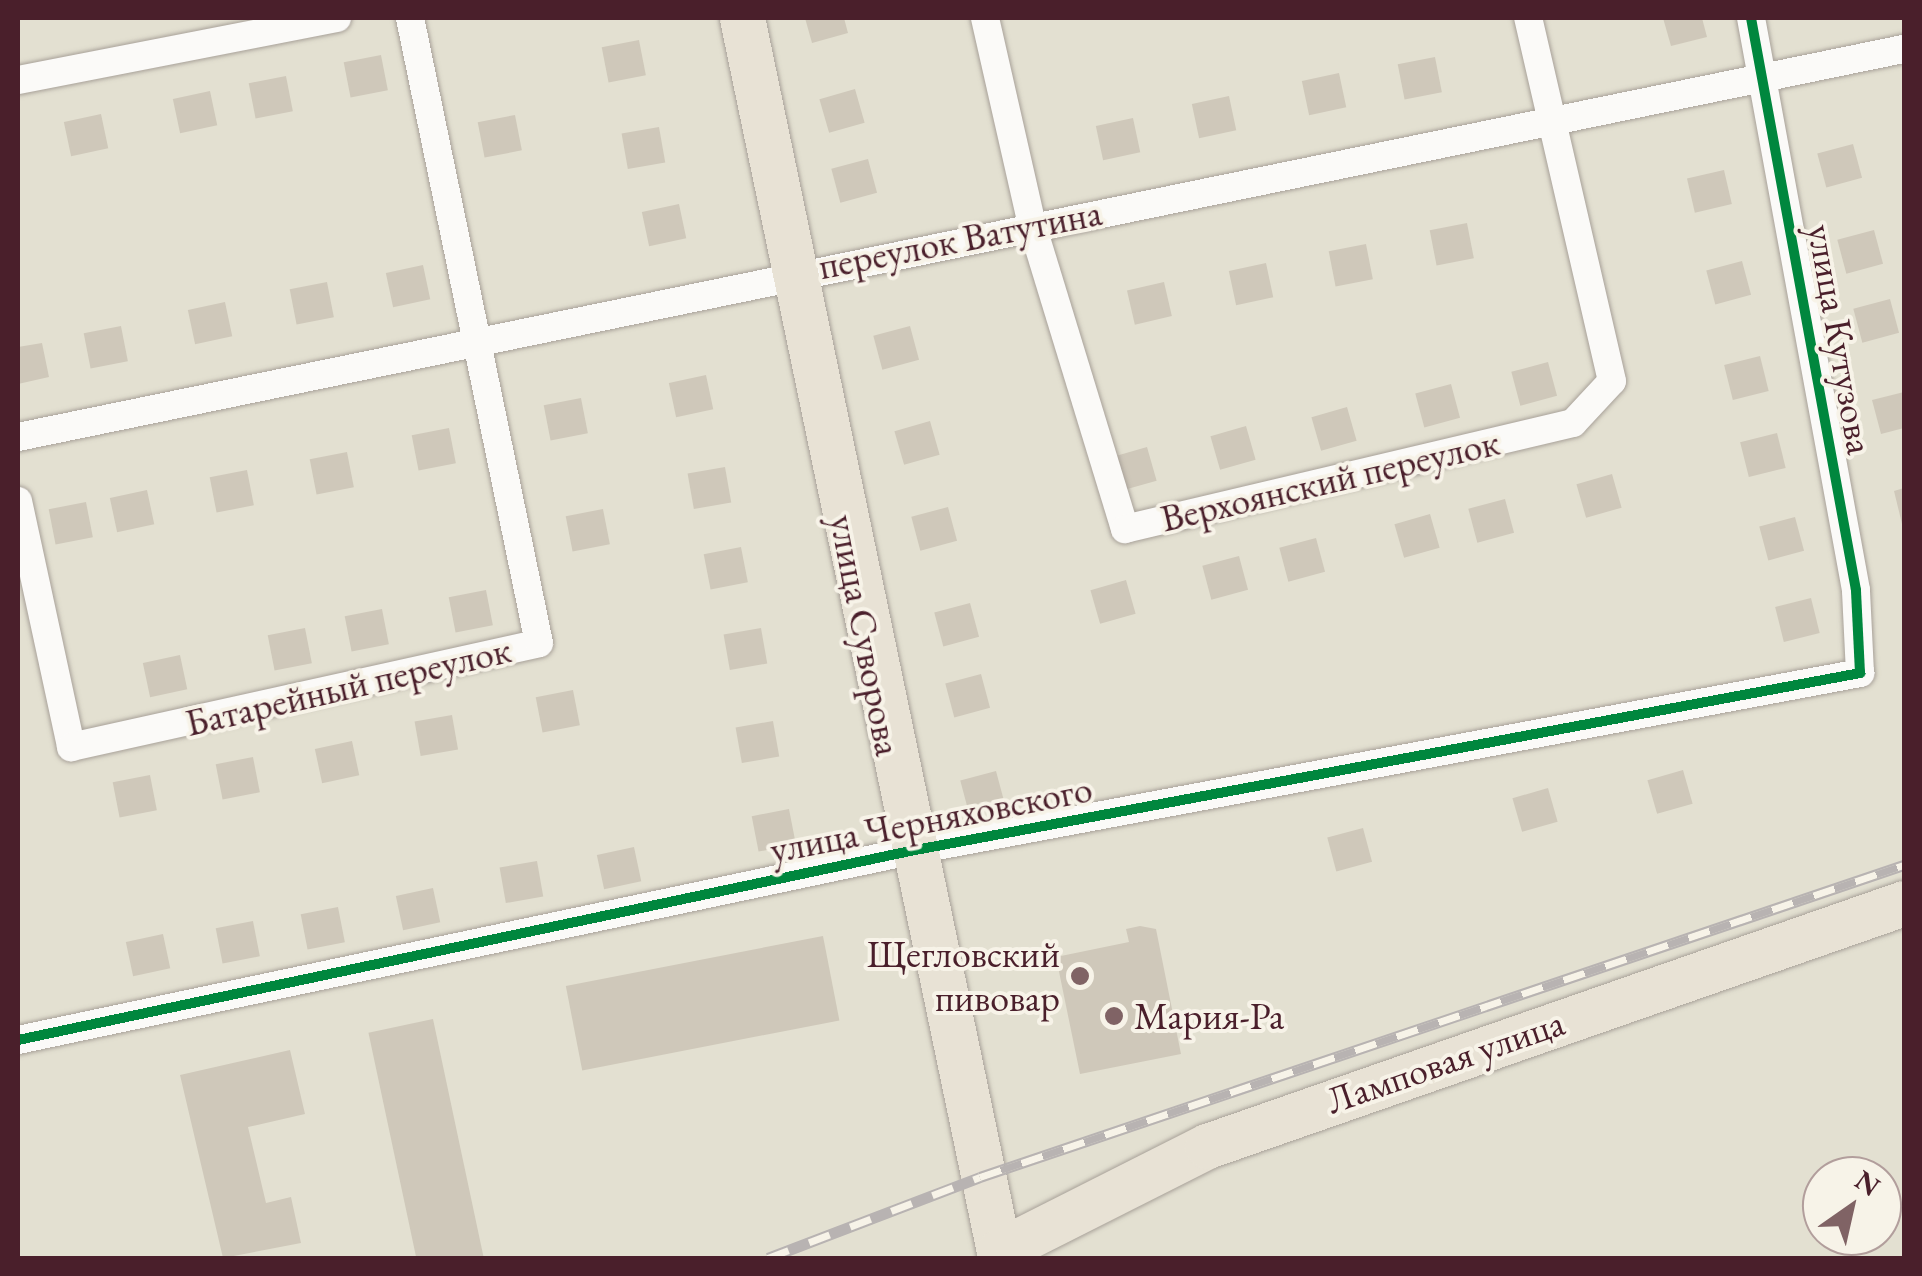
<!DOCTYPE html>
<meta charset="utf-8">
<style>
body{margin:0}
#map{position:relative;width:1922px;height:1276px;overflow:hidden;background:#e3e0d1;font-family:"EB Garamond",serif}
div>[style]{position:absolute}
.building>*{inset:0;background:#cfc8ba;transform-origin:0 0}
.roads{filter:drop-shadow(0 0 2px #a8a199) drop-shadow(0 0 2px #a8a199)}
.minor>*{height:28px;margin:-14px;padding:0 14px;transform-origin:14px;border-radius:14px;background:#fbfaf8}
.primary>*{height:45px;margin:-22.5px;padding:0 22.5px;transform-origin:22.5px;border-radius:22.5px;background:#e8e2d5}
.rail>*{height:11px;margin-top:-5.5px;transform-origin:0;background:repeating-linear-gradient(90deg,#f7f3e8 0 22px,#b8b3b2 0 44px);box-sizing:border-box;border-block:2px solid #b8b3b2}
.cycleway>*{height:10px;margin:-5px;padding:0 5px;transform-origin:5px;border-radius:5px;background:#00873e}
.dots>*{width:28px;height:28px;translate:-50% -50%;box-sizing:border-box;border:5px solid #f7f3e8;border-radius:50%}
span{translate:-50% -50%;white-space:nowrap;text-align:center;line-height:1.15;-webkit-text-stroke:8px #f7f3e8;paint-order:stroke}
.street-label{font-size:38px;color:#4a1f2b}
.poi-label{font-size:38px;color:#4a1f2b}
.right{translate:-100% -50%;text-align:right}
.left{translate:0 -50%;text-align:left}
.frame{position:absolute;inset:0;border:20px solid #4a1f2b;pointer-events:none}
.north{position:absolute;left:1802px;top:1156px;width:100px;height:100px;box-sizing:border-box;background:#f7f3e8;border:2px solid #b29e9c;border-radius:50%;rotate:34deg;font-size:28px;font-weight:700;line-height:40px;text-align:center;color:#4a1f2b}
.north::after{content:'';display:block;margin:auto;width:35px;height:45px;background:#806365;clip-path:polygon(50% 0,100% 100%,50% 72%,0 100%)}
</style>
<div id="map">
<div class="building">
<i style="clip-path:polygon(805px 18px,844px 18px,848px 33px,812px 43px)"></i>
<i style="clip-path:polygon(1663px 18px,1702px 18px,1707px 37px,1671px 46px)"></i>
<i style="left:639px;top:40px;width:36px;height:38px;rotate:79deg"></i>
<i style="left:381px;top:55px;width:36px;height:38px;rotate:79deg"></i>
<i style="left:1435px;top:57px;width:36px;height:38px;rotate:79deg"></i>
<i style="left:1339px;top:73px;width:35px;height:38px;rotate:78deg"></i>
<i style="left:286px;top:76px;width:36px;height:38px;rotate:79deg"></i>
<i style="left:855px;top:89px;width:35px;height:37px;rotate:74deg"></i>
<i style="left:210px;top:91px;width:35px;height:38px;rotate:78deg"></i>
<i style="left:1229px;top:96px;width:35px;height:38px;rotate:78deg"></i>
<i style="left:101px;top:114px;width:35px;height:38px;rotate:78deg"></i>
<i style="left:515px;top:115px;width:36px;height:38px;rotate:79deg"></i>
<i style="left:1133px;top:118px;width:35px;height:38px;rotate:78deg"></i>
<i style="left:659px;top:127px;width:36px;height:38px;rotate:80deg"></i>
<i style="left:1853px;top:144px;width:35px;height:37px;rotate:75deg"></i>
<i style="left:868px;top:159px;width:35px;height:38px;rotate:75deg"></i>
<i style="left:1724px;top:170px;width:35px;height:38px;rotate:77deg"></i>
<i style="left:679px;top:204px;width:35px;height:38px;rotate:78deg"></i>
<i style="left:1467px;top:223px;width:36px;height:38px;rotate:79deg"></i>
<i style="left:1874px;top:230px;width:35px;height:38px;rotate:75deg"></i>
<i style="left:1366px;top:244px;width:36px;height:38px;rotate:79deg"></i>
<i style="left:1742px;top:261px;width:35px;height:37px;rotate:75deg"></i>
<i style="left:1266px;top:263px;width:35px;height:38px;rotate:78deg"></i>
<i style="left:423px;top:265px;width:35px;height:38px;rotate:78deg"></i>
<i style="left:327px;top:282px;width:36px;height:38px;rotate:79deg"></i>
<i style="left:1164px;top:282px;width:35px;height:38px;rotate:77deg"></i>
<i style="left:1890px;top:299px;width:35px;height:38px;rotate:75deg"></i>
<i style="left:225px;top:302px;width:35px;height:38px;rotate:78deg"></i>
<i style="left:121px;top:326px;width:36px;height:38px;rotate:79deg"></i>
<i style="left:910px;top:326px;width:35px;height:38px;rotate:75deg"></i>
<i style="clip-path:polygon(42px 343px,49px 377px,18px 384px,18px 347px)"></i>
<i style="left:1760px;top:356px;width:36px;height:37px;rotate:76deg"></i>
<i style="left:1548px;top:362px;width:35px;height:38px;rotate:75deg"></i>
<i style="left:706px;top:375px;width:35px;height:38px;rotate:78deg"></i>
<i style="left:1451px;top:384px;width:35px;height:37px;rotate:75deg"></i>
<i style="clip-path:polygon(1904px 392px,1904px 428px,1881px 434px,1872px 400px)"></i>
<i style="left:581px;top:398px;width:36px;height:38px;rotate:79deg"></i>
<i style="left:1347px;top:407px;width:35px;height:37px;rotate:74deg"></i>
<i style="left:930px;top:421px;width:35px;height:37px;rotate:74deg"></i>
<i style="left:1246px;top:426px;width:35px;height:37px;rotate:74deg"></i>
<i style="left:449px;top:428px;width:36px;height:38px;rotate:79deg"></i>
<i style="left:1777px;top:433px;width:36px;height:38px;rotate:76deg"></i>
<i style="left:1147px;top:447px;width:35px;height:37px;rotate:74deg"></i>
<i style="left:347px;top:452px;width:36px;height:38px;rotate:79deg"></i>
<i style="left:725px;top:467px;width:36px;height:38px;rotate:80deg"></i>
<i style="left:247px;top:470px;width:36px;height:38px;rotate:79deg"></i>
<i style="left:1612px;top:474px;width:35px;height:37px;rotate:74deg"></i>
<i style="clip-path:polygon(1904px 488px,1904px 528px,1903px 528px,1894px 491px)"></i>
<i style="left:147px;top:490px;width:35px;height:38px;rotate:78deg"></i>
<i style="left:1505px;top:499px;width:35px;height:38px;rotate:75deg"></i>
<i style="left:86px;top:502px;width:36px;height:38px;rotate:79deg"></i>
<i style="left:948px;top:507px;width:35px;height:38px;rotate:75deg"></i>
<i style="left:603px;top:509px;width:36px;height:38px;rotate:79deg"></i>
<i style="left:1430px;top:514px;width:35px;height:37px;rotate:74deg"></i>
<i style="left:1795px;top:517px;width:35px;height:37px;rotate:75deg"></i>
<i style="left:1316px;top:538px;width:35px;height:38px;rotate:75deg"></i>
<i style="left:741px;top:547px;width:36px;height:38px;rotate:79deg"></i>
<i style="left:1239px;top:556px;width:35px;height:38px;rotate:75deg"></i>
<i style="left:1126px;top:580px;width:35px;height:37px;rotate:74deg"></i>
<i style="left:486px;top:590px;width:36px;height:38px;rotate:79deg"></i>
<i style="left:1811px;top:598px;width:36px;height:37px;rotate:76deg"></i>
<i style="left:970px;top:603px;width:35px;height:37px;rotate:75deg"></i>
<i style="left:382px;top:609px;width:36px;height:38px;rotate:79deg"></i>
<i style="left:305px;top:628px;width:36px;height:38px;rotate:79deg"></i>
<i style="left:761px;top:628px;width:36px;height:38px;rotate:80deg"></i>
<i style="left:180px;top:655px;width:35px;height:38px;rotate:78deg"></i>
<i style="left:981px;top:674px;width:35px;height:37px;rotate:75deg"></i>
<i style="left:573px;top:690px;width:36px;height:38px;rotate:79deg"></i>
<i style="left:452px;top:715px;width:35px;height:38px;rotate:80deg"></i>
<i style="left:773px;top:721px;width:36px;height:38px;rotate:80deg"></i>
<i style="left:352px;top:741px;width:35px;height:38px;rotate:78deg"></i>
<i style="left:253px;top:757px;width:36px;height:38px;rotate:79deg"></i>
<i style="left:1683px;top:770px;width:35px;height:37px;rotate:74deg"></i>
<i style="left:996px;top:771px;width:35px;height:37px;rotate:75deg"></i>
<i style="left:150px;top:775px;width:36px;height:38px;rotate:79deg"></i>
<i style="left:1548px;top:788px;width:35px;height:37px;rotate:74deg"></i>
<i style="left:789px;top:809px;width:36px;height:38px;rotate:79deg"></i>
<i style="left:1363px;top:828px;width:35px;height:37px;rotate:75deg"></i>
<i style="left:634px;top:847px;width:35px;height:38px;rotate:78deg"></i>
<i style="left:537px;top:861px;width:36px;height:38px;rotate:80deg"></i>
<i style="left:433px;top:888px;width:35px;height:38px;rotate:78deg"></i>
<i style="left:338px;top:907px;width:36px;height:38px;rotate:79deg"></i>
<i style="left:253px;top:921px;width:36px;height:38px;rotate:79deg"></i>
<i style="clip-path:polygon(1140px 926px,1156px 929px,1181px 1054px,1080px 1074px,1056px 957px,1129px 942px,1126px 929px)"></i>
<i style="left:163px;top:934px;width:35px;height:38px;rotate:78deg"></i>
<i style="left:823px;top:936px;width:86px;height:262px;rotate:79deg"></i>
<i style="left:433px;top:1019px;width:244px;height:66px;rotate:78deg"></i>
<i style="clip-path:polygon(290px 1050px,305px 1114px,248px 1127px,266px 1203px,291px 1197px,301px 1243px,223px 1258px,180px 1075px)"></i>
</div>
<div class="roads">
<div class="minor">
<i style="left:985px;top:18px;width:212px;rotate:77.2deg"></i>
<i style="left:1032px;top:225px;width:318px;rotate:73deg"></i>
<i style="left:1125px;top:529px;width:460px;rotate:-13.3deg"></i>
<i style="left:1573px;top:423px;width:57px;rotate:-47.1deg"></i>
<i style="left:1612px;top:381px;width:373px;rotate:-103deg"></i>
<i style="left:18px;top:80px;width:325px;rotate:-11deg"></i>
<i style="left:18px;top:437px;width:1925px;rotate:-11.63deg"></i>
<i style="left:18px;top:501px;width:252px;rotate:77.8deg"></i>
<i style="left:71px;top:747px;width:479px;rotate:-12.5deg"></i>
<i style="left:539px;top:643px;width:638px;rotate:-101.66deg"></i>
<i style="left:18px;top:1040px;width:912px;rotate:-11.96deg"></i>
<i style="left:910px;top:851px;width:967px;rotate:-10.61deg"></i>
<i style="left:1860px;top:673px;width:83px;rotate:-92.8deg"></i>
<i style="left:1856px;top:590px;width:582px;rotate:-100.4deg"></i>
</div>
<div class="primary">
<i style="left:742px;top:18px;width:1259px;rotate:78.23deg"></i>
<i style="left:999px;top:1251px;width:233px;rotate:-26.8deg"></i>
<i style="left:1207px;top:1146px;width:738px;rotate:-19.22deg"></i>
</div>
</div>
<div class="rail">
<i style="left:768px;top:1258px;width:227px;rotate:-20.9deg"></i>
<i style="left:980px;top:1177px;width:975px;rotate:-18.66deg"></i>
</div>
<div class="cycleway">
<i style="left:18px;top:1040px;width:912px;rotate:-11.96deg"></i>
<i style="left:910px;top:851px;width:967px;rotate:-10.61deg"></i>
<i style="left:1860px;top:673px;width:83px;rotate:-92.8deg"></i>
<i style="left:1856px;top:590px;width:582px;rotate:-100.4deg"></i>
</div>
<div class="dots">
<i style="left:1080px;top:976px;background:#806365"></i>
<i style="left:1114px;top:1016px;background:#806365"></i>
</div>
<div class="street-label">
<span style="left:960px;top:239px;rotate:-11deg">переулок Ватутина</span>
<span style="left:1841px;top:339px;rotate:80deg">улица Кутузова</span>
<span style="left:1330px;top:480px;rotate:-13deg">Верхоянский переулок</span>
<span style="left:866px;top:635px;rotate:79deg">улица Суворова</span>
<span style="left:348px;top:686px;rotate:-13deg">Батарейный переулок</span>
<span style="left:931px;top:819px;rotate:-11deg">улица Черняховского</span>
<span style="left:1445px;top:1061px;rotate:-19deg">Ламповая улица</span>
</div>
<div class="poi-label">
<span class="right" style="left:1060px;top:976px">Щегловский<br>пивовар</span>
<span class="left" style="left:1134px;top:1016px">Мария-Ра</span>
</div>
<div class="frame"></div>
<div class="north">N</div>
</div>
